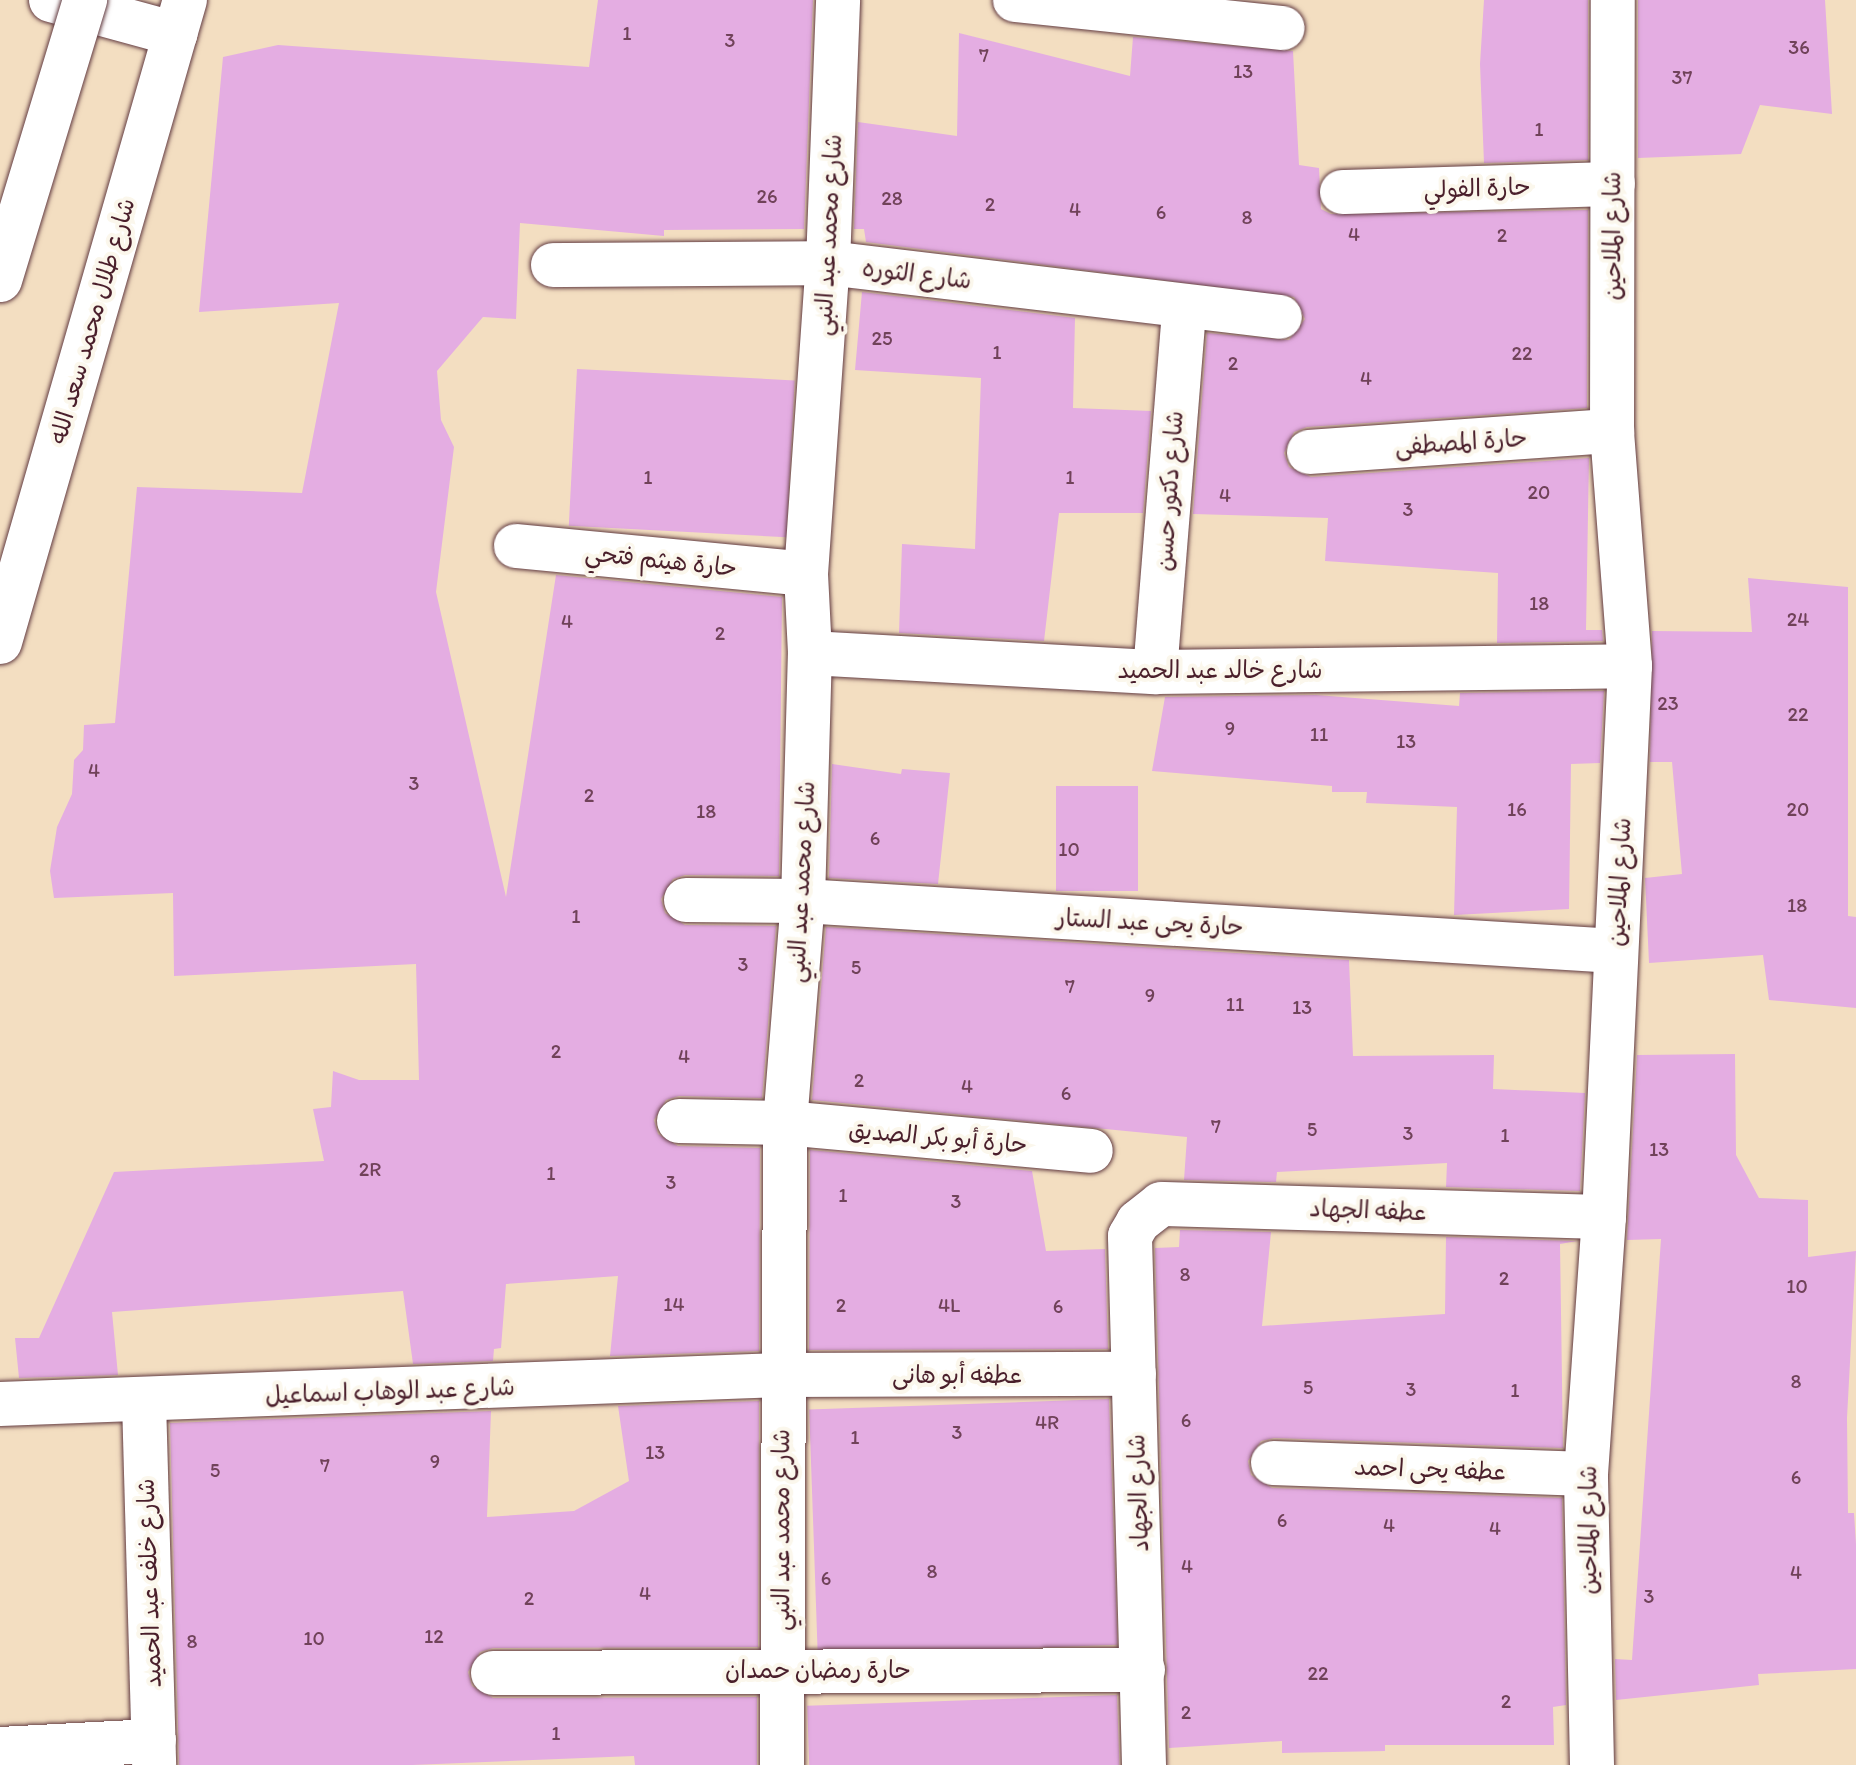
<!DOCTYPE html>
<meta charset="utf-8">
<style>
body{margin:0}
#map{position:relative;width:1856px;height:1765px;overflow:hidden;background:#f3dec1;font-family:Itim,"Playpen Sans Arabic",sans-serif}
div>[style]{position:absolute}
.building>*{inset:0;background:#e4ade2;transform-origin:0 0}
.roads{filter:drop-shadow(0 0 2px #633c42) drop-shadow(0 0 2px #633c42)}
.street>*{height:44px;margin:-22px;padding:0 22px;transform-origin:22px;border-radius:22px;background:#fff}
.secondary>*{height:44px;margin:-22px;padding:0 22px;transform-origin:22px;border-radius:22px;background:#fff}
.bridges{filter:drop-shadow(0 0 2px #633c42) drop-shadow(0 0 2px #633c42)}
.highway-bridge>*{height:44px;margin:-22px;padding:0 22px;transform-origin:22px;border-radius:22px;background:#fff}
span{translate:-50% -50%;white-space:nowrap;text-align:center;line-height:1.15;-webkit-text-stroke:8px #fbf7ec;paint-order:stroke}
.number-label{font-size:20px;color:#704259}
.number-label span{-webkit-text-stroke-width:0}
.street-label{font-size:24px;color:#4a1f2b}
</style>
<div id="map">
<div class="building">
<i style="clip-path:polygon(598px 0,813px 0,804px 229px,664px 230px,664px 236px,520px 223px,516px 319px,483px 317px,437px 371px,441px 420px,454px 447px,436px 592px,506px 897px,556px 575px,782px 597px,779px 876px,685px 875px,673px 879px,661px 899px,665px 913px,685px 925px,776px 926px,762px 1098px,679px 1096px,666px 1100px,654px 1120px,658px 1134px,678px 1146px,760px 1148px,759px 1351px,610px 1356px,618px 1276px,506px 1284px,501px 1348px,494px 1349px,493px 1361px,413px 1364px,403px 1291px,112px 1312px,118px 1375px,19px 1378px,15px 1338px,39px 1338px,114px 1172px,324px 1161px,313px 1109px,331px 1107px,333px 1071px,359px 1080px,419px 1080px,416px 964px,174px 976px,173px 893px,54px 898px,50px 871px,57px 827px,72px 794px,74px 760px,83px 750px,84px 725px,115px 723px,137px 487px,302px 493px,339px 303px,199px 312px,223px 57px,278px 45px,589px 67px)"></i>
<i style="clip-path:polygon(1484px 0,1588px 0,1588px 160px,1484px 163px,1480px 64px)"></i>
<i style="clip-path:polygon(1638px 0,1825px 0,1832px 114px,1760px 105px,1741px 154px,1638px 158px)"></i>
<i style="clip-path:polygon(959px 33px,1130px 76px,1133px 37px,1293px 51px,1299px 165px,1319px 168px,1321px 209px,1331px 214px,1588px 210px,1587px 408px,1307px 427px,1294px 432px,1284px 453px,1289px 467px,1311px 477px,1589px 458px,1586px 630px,1602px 630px,1603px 641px,1497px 643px,1498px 573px,1325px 561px,1328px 518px,1193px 514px,1207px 333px,1289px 340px,1305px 319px,1294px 297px,866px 242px,864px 229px,854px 229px,858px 122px,957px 136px)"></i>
<i style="clip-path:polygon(862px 292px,1075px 318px,1073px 408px,1151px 411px,1143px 513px,1059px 513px,1044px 641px,899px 633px,902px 544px,975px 549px,981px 378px,855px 370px)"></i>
<i style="left:577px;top:369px;width:218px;height:157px;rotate:3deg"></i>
<i style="clip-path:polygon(1748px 578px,1848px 587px,1848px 916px,1856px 917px,1856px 1008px,1769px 1000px,1763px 955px,1649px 963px,1645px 878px,1682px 874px,1672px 762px,1650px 762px,1652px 631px,1752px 632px)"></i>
<i style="clip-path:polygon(1604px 691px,1600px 763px,1571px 764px,1569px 909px,1454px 915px,1457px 807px,1366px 803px,1367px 792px,1332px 792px,1332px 786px,1152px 771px,1165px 697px,1316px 695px,1459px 706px,1460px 693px)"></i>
<i style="clip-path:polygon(832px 764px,901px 774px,902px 769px,950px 773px,938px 884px,829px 878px)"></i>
<i style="left:1056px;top:786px;width:82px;height:105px"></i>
<i style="clip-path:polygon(826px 927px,1349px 960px,1353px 1056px,1494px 1055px,1493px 1089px,1585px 1093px,1580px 1191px,1446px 1187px,1447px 1163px,1277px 1172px,1276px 1182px,1184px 1180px,1187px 1137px,812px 1100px)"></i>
<i style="clip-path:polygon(1735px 1054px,1736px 1155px,1759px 1198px,1808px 1200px,1808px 1257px,1856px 1251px,1847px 1418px,1848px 1513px,1854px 1513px,1856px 1544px,1856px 1669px,1758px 1674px,1759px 1685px,1616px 1700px,1615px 1659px,1632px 1660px,1661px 1239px,1627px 1240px,1637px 1055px)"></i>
<i style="clip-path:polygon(810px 1150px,1032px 1171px,1046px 1251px,1105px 1249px,1108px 1349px,809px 1350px)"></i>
<i style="clip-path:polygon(1180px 1230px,1271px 1232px,1262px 1326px,1445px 1314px,1446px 1237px,1577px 1241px,1560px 1244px,1563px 1448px,1274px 1438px,1261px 1441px,1248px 1461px,1251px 1475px,1272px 1488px,1562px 1498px,1566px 1705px,1553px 1707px,1554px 1745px,1385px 1745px,1385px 1751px,1282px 1753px,1282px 1741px,1169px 1748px,1155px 1248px,1179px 1247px)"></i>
<i style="left:1109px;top:1399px;width:246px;height:300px;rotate:88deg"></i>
<i style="clip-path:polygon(759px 1401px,758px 1647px,493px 1648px,480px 1652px,468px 1672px,472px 1686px,493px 1698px,757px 1697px,757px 1765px,635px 1765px,634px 1756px,412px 1765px,179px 1765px,170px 1423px,491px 1411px,487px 1517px,574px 1511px,629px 1481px,618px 1406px)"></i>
<i style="left:1117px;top:1695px;width:70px;height:310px;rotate:88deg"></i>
</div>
<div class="roads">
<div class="street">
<i style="left:51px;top:0;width:129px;rotate:15.3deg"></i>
<i style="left:1015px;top:0;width:269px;rotate:6deg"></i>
<i style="left:1342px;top:192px;width:271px;rotate:-1.7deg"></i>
<i style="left:553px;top:265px;width:275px;rotate:-0.4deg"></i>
<i style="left:828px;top:263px;width:455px;rotate:6.8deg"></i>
<i style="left:1309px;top:452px;width:304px;rotate:-4deg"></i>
<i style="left:516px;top:546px;width:291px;rotate:5.5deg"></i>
<i style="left:810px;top:653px;width:346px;rotate:3.2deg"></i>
<i style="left:1155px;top:672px;width:475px;rotate:-0.7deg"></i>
<i style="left:1155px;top:672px;width:364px;rotate:-85.4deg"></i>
<i style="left:686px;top:900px;width:117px;rotate:0.5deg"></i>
<i style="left:803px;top:901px;width:814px;rotate:3.52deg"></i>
<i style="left:679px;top:1121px;width:106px;rotate:1.1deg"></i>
<i style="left:785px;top:1123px;width:307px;rotate:5.2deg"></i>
<i style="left:144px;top:1401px;width:364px;rotate:88.4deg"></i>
<i style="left:0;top:1404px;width:781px;rotate:-2.13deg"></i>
<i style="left:780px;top:1375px;width:354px;rotate:-0.2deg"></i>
<i style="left:1273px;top:1463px;width:313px;rotate:2deg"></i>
<i style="left:493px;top:1673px;width:650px;rotate:-0.26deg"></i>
<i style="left:0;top:1749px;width:154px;rotate:-3deg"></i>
<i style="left:782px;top:1765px;width:642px;rotate:-89.73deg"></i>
<i style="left:785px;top:1123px;width:223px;rotate:-85.4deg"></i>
<i style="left:803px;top:901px;width:248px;rotate:-88.4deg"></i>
<i style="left:810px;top:653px;width:79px;rotate:-92.9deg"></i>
<i style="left:806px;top:574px;width:312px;rotate:-86deg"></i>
<i style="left:828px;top:263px;width:263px;rotate:-87.8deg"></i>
<i style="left:1144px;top:1765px;width:529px;rotate:-91.52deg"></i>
<i style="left:1130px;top:1236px;width:16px;rotate:-60deg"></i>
<i style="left:1138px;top:1222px;width:29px;rotate:-38deg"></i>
<i style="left:1161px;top:1204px;width:443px;rotate:1.7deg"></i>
<i style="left:1592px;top:1765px;width:291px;rotate:-91.2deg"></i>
<i style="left:1586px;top:1474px;width:258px;rotate:-86deg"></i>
<i style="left:1604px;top:1217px;width:552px;rotate:-87.3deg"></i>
<i style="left:1630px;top:666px;width:236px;rotate:-94.4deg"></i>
<i style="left:1612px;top:431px;width:431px;rotate:-89.9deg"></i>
</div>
<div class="secondary">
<i style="left:0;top:642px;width:668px;rotate:-73.93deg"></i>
</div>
</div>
<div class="bridges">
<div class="highway-bridge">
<i style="left:0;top:280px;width:293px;rotate:-73.1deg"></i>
</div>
</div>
<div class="number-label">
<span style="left:627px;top:33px">1</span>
<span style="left:730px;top:40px">3</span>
<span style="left:1799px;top:47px">36</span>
<span style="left:984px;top:55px">7</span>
<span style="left:1243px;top:71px">13</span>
<span style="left:1682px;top:77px">37</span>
<span style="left:1539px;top:129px">1</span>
<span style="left:767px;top:196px">26</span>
<span style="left:892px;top:198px">28</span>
<span style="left:990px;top:204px">2</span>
<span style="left:1075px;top:209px">4</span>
<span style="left:1161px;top:212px">6</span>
<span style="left:1247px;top:217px">8</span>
<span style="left:1354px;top:234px">4</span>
<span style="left:1502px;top:235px">2</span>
<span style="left:882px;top:338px">25</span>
<span style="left:997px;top:352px">1</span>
<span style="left:1522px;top:353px">22</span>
<span style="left:1233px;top:363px">2</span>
<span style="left:1366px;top:378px">4</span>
<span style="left:648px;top:477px">1</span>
<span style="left:1070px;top:477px">1</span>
<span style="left:1539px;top:492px">20</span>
<span style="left:1225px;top:495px">4</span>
<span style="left:1408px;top:509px">3</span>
<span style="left:1539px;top:603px">18</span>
<span style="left:1798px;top:619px">24</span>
<span style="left:567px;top:621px">4</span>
<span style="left:720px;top:633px">2</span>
<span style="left:1668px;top:703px">23</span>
<span style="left:1798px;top:714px">22</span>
<span style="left:1230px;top:728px">9</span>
<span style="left:1319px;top:734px">11</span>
<span style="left:1406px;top:741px">13</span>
<span style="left:94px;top:770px">4</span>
<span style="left:414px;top:783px">3</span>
<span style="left:589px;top:795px">2</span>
<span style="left:1517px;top:809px">16</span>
<span style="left:1798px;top:809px">20</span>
<span style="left:706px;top:811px">18</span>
<span style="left:875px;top:838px">6</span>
<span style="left:1069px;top:849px">10</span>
<span style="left:1797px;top:905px">18</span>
<span style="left:576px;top:916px">1</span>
<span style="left:743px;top:964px">3</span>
<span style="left:856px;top:967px">5</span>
<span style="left:1070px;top:986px">7</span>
<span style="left:1150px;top:995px">9</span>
<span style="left:1235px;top:1004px">11</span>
<span style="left:1302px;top:1007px">13</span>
<span style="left:556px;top:1051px">2</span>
<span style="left:684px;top:1056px">4</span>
<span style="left:859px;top:1080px">2</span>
<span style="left:967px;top:1086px">4</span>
<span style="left:1066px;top:1093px">6</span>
<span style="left:1216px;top:1126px">7</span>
<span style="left:1312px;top:1129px">5</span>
<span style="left:1408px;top:1133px">3</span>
<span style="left:1505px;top:1135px">1</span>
<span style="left:1659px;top:1149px">13</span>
<span style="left:370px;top:1169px">2R</span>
<span style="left:551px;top:1173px">1</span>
<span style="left:671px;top:1182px">3</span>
<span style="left:843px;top:1195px">1</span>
<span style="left:956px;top:1201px">3</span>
<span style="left:1185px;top:1274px">8</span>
<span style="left:1504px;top:1278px">2</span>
<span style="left:1797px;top:1286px">10</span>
<span style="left:674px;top:1304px">14</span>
<span style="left:841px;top:1305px">2</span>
<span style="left:949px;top:1305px">4L</span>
<span style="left:1058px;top:1306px">6</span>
<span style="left:1796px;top:1381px">8</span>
<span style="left:1308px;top:1387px">5</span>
<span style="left:1411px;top:1389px">3</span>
<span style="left:1515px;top:1390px">1</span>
<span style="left:1186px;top:1420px">6</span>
<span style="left:1047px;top:1422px">4R</span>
<span style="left:957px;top:1432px">3</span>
<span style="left:855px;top:1437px">1</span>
<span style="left:655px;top:1452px">13</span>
<span style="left:435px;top:1461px">9</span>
<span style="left:325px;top:1465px">7</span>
<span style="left:215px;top:1470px">5</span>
<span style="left:1796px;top:1477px">6</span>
<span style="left:1282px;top:1520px">6</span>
<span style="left:1389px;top:1525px">4</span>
<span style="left:1495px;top:1528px">4</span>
<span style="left:1187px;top:1566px">4</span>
<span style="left:932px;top:1571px">8</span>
<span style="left:1796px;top:1572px">4</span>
<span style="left:826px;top:1578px">6</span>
<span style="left:645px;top:1593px">4</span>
<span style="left:1649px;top:1596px">3</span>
<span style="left:529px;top:1598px">2</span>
<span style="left:434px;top:1636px">12</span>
<span style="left:314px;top:1638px">10</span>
<span style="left:192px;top:1641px">8</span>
<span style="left:1318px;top:1673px">22</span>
<span style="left:1506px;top:1701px">2</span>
<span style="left:1186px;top:1712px">2</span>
<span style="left:556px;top:1733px">1</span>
</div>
<div class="street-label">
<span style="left:1477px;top:188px;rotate:-2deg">حارة الفولي</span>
<span style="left:828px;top:235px;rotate:-87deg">شارع محمد عبد النبي</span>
<span style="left:1612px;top:236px;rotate:-90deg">شارع الملاحين</span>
<span style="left:917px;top:274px;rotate:7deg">شارع الثوره</span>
<span style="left:92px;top:321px;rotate:-74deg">شارع طلال محمد سعد الله</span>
<span style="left:1461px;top:442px;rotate:-4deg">حارة المصطفى</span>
<span style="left:1169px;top:491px;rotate:-86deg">شارع دكتور حسن</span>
<span style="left:661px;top:560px;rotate:6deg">حارة هيثم فتحي</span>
<span style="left:1220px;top:670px">شارع خالد عبد الحميد</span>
<span style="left:801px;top:882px;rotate:-87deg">شارع محمد عبد النبي</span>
<span style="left:1619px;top:882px;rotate:-87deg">شارع الملاحين</span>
<span style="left:1150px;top:922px;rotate:3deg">حارة يحى عبد الستار</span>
<span style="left:938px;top:1137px;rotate:5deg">حارة أبو بكر الصديق</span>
<span style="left:1368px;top:1210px;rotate:2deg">عطفه الجهاد</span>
<span style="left:957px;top:1375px">عطفه أبو هانى</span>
<span style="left:390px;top:1391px;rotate:-2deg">شارع عبد الوهاب اسماعيل</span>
<span style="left:1430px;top:1469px;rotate:2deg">عطفه يحى احمد</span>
<span style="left:1138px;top:1493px;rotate:-92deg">شارع الجهاد</span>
<span style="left:781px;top:1530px;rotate:-90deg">شارع محمد عبد النبي</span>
<span style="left:1588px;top:1530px;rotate:-90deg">شارع الملاحين</span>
<span style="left:149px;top:1583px;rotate:-92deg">شارع خلف عبد الحميد</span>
<span style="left:818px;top:1670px">حارة رمضان حمدان</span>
</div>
</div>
